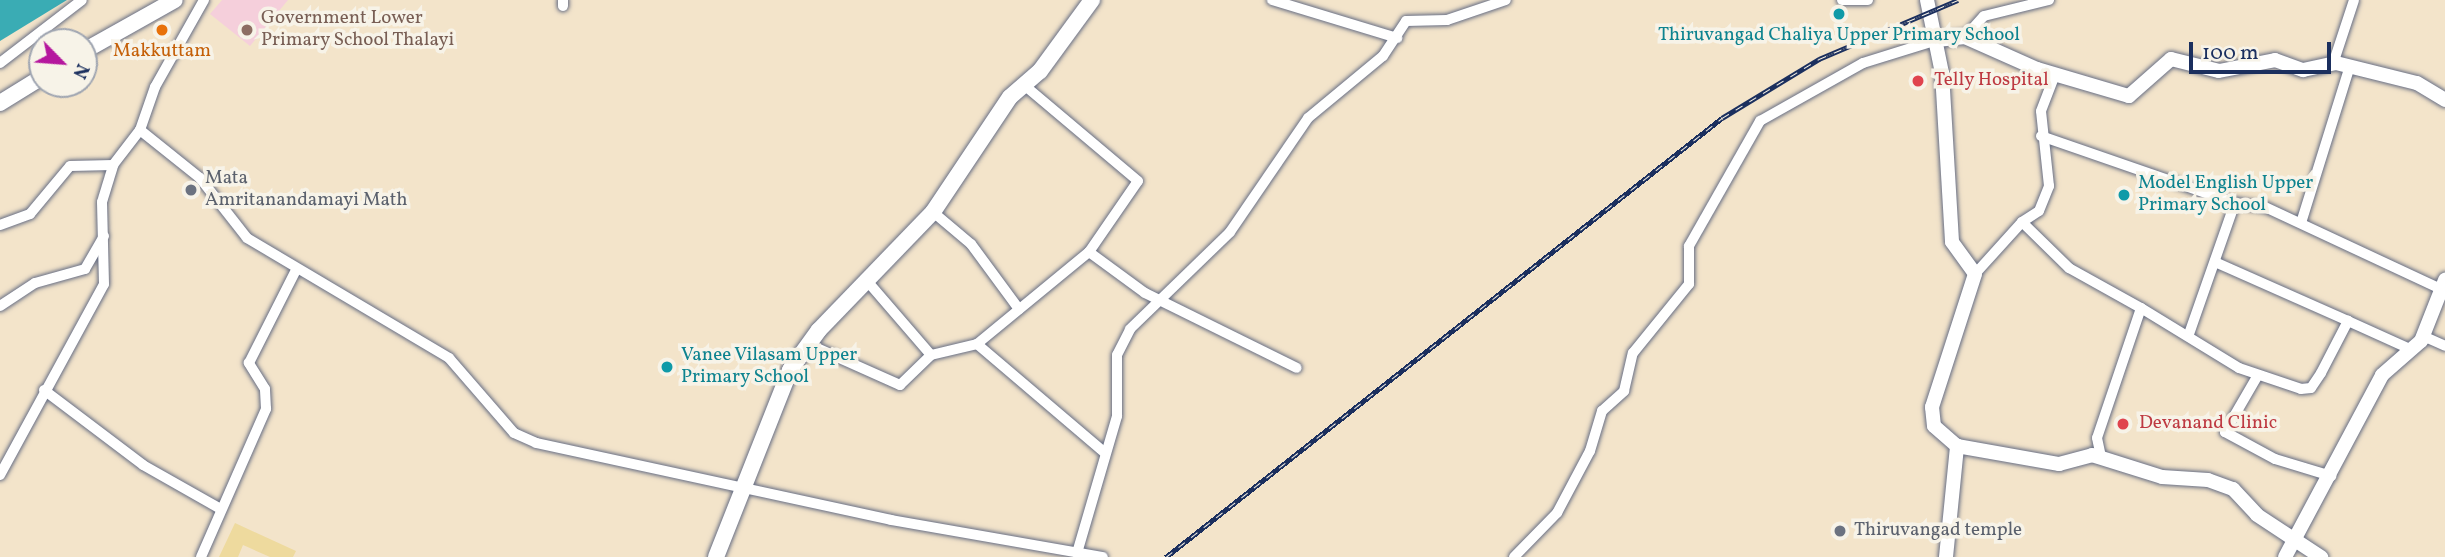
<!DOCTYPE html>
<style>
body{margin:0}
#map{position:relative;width:2445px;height:557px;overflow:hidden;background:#f3e4ca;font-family:Vollkorn,serif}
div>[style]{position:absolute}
.built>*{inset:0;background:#f5cfdb}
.sand>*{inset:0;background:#eeda9e}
.water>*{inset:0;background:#3aacb4}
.roads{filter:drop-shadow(0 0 2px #676e84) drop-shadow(0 0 2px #676e84)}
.street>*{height:10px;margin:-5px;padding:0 5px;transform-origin:5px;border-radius:5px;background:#fff}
.secondary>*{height:14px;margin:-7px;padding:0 7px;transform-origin:7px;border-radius:7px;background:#fff}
.primary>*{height:16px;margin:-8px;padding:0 8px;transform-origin:8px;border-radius:8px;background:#fff}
.rail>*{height:5px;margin-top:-2.5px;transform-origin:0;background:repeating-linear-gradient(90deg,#f7f3e8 0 8px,#1b2f5e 0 16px);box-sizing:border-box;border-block:2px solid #1b2f5e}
.dots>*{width:19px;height:19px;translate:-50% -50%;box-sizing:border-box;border:4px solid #f7f3e8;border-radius:50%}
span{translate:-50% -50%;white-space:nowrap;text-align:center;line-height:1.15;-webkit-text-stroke:7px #f7f3e8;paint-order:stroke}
.education-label{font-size:19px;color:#785e54}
.left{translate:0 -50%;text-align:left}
.culture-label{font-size:19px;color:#0d838f}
.food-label{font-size:19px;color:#c56008}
.health-label{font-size:19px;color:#be3a42}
.worship-label{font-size:19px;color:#5b616d}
.north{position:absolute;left:28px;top:28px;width:70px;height:70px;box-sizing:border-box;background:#f7f3e8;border:2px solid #9fa5b1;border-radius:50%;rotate:115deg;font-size:19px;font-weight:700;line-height:28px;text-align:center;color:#1b2f5e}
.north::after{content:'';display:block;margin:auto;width:24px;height:32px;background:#b5179e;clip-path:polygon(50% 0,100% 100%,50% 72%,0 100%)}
.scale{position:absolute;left:2189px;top:42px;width:142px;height:32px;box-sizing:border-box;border:4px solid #1b2f5e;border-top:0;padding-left:9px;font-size:21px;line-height:24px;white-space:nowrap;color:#1b2f5e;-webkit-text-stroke:5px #f7f3e8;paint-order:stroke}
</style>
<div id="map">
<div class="built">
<i style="clip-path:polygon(222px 0,288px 0,250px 46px,210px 14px)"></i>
</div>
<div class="sand">
<i style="clip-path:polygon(235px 523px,296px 551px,293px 557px,270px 557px,243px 545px,238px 557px,219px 557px)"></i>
</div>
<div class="water">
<i style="clip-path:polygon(0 0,67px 0,0 41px)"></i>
</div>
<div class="roads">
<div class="street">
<i style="left:204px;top:0;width:100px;rotate:119.4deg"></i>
<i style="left:155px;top:87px;width:46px;rotate:109.2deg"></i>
<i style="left:140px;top:130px;width:77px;rotate:38.7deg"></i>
<i style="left:200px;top:178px;width:76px;rotate:51.9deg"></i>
<i style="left:247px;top:238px;width:235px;rotate:30.7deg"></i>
<i style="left:449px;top:358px;width:99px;rotate:49.1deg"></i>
<i style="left:514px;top:433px;width:24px;rotate:24deg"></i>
<i style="left:536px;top:443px;width:363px;rotate:12.2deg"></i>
<i style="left:891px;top:520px;width:215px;rotate:9.9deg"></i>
<i style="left:1272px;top:0;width:131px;rotate:16.9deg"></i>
<i style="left:1842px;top:0;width:26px"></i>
<i style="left:563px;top:6px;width:6px;rotate:-90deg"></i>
<i style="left:1965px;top:37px;width:28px;rotate:-48deg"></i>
<i style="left:1984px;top:16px;width:67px;rotate:-13.8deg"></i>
<i style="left:0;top:63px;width:103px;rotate:-37.5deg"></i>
<i style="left:2333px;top:64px;width:67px;rotate:-71.8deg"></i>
<i style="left:2041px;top:136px;width:205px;rotate:19.1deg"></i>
<i style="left:933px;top:212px;width:50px;rotate:40.1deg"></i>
<i style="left:971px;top:244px;width:81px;rotate:53.6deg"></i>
<i style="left:2022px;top:222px;width:20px;rotate:-33deg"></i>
<i style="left:2039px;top:211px;width:27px;rotate:-68deg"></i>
<i style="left:2049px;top:186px;width:75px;rotate:-96.1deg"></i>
<i style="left:2041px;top:111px;width:40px;rotate:-69deg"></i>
<i style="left:2301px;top:223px;width:164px;rotate:-72.7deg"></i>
<i style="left:0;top:225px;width:32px;rotate:-20deg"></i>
<i style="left:30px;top:214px;width:62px;rotate:-50.2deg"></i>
<i style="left:70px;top:166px;width:43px;rotate:-1.3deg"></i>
<i style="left:1089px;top:252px;width:69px;rotate:36.2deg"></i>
<i style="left:1145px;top:293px;width:169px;rotate:26.3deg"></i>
<i style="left:2215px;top:262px;width:145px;rotate:23.9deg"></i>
<i style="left:1975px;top:274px;width:70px;rotate:-47.9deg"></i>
<i style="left:2022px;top:222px;width:66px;rotate:44.4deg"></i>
<i style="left:2069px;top:268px;width:82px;rotate:29.1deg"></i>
<i style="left:2141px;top:308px;width:137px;rotate:108.7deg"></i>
<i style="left:2097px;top:438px;width:19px;rotate:78deg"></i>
<i style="left:868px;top:282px;width:96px;rotate:49.2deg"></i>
<i style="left:0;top:306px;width:42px;rotate:-33.3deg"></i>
<i style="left:35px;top:283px;width:52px;rotate:-15.6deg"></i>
<i style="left:85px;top:269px;width:38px;rotate:-60deg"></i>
<i style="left:2141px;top:308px;width:115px;rotate:31.5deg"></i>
<i style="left:2239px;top:368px;width:65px;rotate:18.7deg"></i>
<i style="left:2301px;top:389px;width:10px;rotate:-6deg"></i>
<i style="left:2311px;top:388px;width:18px;rotate:-56deg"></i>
<i style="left:2321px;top:373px;width:59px;rotate:-62.6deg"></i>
<i style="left:2348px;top:321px;width:68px;rotate:24.3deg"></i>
<i style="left:2189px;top:334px;width:139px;rotate:-70.7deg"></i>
<i style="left:2235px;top:203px;width:30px;rotate:8deg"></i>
<i style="left:2265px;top:207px;width:194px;rotate:25deg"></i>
<i style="left:2423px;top:336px;width:24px;rotate:24deg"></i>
<i style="left:808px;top:344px;width:101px;rotate:24deg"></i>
<i style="left:900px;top:385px;width:43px;rotate:-44.1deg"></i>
<i style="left:931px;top:355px;width:47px;rotate:-13.4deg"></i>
<i style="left:977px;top:344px;width:145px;rotate:-39.4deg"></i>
<i style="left:1089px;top:252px;width:86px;rotate:-55.4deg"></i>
<i style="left:1138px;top:181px;width:149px;rotate:-139.9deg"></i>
<i style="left:977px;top:344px;width:168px;rotate:40.4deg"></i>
<i style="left:2258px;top:375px;width:66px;rotate:120.1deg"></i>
<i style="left:2225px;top:432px;width:57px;rotate:28.4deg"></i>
<i style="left:2275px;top:459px;width:59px;rotate:16.9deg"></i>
<i style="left:44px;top:390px;width:124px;rotate:37.1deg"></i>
<i style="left:143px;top:465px;width:87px;rotate:29.5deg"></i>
<i style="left:0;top:475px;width:217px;rotate:-61.4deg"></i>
<i style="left:104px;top:284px;width:82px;rotate:-91.4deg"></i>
<i style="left:102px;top:202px;width:39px;rotate:-73deg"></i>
<i style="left:113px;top:165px;width:44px;rotate:-52.4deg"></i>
<i style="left:1077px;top:553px;width:143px;rotate:-73.7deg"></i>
<i style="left:1117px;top:416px;width:61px;rotate:-90deg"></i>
<i style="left:1117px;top:355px;width:29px;rotate:-63deg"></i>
<i style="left:1130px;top:329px;width:139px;rotate:-44.1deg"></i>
<i style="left:1230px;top:232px;width:138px;rotate:-55.6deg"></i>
<i style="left:1308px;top:118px;width:97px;rotate:-39.6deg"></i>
<i style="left:1383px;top:56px;width:42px;rotate:-56.7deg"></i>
<i style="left:1406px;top:21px;width:41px;rotate:-1.4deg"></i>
<i style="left:1447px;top:20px;width:62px;rotate:-18.7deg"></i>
<i style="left:201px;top:557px;width:162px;rotate:-66.3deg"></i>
<i style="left:266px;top:409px;width:20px;rotate:-93deg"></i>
<i style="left:265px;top:389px;width:31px;rotate:-122deg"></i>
<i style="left:249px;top:363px;width:102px;rotate:-63.2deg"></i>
<i style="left:1514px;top:557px;width:62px;rotate:-45.7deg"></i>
<i style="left:1557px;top:513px;width:70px;rotate:-62deg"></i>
<i style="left:1590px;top:451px;width:42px;rotate:-73.3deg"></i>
<i style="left:1602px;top:411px;width:30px;rotate:-42deg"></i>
<i style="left:1624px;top:391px;width:39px;rotate:-77deg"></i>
<i style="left:1633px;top:353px;width:89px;rotate:-50.9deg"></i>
<i style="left:1689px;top:284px;width:38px;rotate:-90deg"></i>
<i style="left:1689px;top:246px;width:144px;rotate:-60.4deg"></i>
<i style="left:1760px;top:121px;width:118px;rotate:-29.4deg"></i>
<i style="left:1863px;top:63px;width:77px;rotate:-17.3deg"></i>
</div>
<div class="secondary">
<i style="left:1927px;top:0;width:75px;rotate:78.4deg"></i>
<i style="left:1942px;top:73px;width:169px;rotate:86.6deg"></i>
<i style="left:1952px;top:242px;width:39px;rotate:54deg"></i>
<i style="left:1975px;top:274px;width:140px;rotate:107.9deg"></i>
<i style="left:1932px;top:407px;width:19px;rotate:84deg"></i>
<i style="left:1934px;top:426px;width:30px;rotate:41deg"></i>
<i style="left:1937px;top:40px;width:28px;rotate:-6deg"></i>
<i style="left:1965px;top:37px;width:79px;rotate:24deg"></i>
<i style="left:2037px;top:69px;width:96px;rotate:16.4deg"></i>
<i style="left:2129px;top:96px;width:56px;rotate:-41.4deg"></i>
<i style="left:2171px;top:59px;width:49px;rotate:14deg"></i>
<i style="left:2219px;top:71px;width:57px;rotate:-11.1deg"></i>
<i style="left:2275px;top:60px;width:30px;rotate:20deg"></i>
<i style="left:2303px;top:70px;width:34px;rotate:-12deg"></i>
<i style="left:2336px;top:63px;width:83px;rotate:13.9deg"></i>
<i style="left:2417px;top:83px;width:33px;rotate:31deg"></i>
<i style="left:1946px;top:557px;width:112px;rotate:-84.3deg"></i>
<i style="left:1957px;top:446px;width:104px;rotate:10deg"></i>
<i style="left:2059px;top:464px;width:34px;rotate:-15deg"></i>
<i style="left:2092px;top:455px;width:73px;rotate:17.4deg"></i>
<i style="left:2162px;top:477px;width:46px;rotate:3.7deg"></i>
<i style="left:2208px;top:480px;width:27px;rotate:20deg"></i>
<i style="left:2233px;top:489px;width:35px;rotate:47deg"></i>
<i style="left:2257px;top:515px;width:77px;rotate:33.3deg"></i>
<i style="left:2285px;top:557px;width:206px;rotate:-61.9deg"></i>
<i style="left:2382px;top:375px;width:52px;rotate:-41.1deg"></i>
<i style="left:2421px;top:341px;width:66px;rotate:-68.5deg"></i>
</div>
<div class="primary">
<i style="left:84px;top:51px;width:104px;rotate:-29.3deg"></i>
<i style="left:0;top:103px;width:49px;rotate:-31.8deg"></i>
<i style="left:716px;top:557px;width:201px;rotate:-68.4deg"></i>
<i style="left:790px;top:370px;width:49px;rotate:-54.1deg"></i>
<i style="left:819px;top:330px;width:164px;rotate:-46deg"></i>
<i style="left:933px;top:212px;width:138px;rotate:-56.2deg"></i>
<i style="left:1010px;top:97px;width:40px;rotate:-41deg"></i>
<i style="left:1040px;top:71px;width:88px;rotate:-53.8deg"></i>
</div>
</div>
<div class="rail">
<i style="left:1166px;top:557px;width:708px;rotate:-38.29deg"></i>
<i style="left:1722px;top:118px;width:114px;rotate:-31.3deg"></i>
<i style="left:1819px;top:59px;width:151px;rotate:-23deg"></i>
</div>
<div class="dots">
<i style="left:1839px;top:14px;background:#0f9aa8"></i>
<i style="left:162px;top:30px;background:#e8710a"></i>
<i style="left:247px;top:30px;background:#8d6e63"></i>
<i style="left:1918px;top:81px;background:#e0444e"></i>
<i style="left:191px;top:190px;background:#6b7280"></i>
<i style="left:2124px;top:195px;background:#0f9aa8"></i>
<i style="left:667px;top:367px;background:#0f9aa8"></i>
<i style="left:2123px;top:424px;background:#e0444e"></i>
<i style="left:1840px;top:531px;background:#6b7280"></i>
</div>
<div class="education-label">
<span class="left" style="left:261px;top:30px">Government Lower<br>Primary School Thalayi</span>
</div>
<div class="culture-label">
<span style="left:1839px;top:36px">Thiruvangad Chaliya Upper Primary School</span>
<span class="left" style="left:2138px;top:195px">Model English Upper<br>Primary School</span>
<span class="left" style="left:681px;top:367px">Vanee Vilasam Upper<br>Primary School</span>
</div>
<div class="food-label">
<span style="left:162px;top:52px">Makkuttam</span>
</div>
<div class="health-label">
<span class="left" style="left:1934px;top:81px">Telly Hospital</span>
<span class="left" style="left:2139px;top:424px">Devanand Clinic</span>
</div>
<div class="worship-label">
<span class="left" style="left:205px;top:190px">Mata<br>Amritanandamayi Math</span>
<span class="left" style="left:1854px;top:531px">Thiruvangad temple</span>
</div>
<div class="north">N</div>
<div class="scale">100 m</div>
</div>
